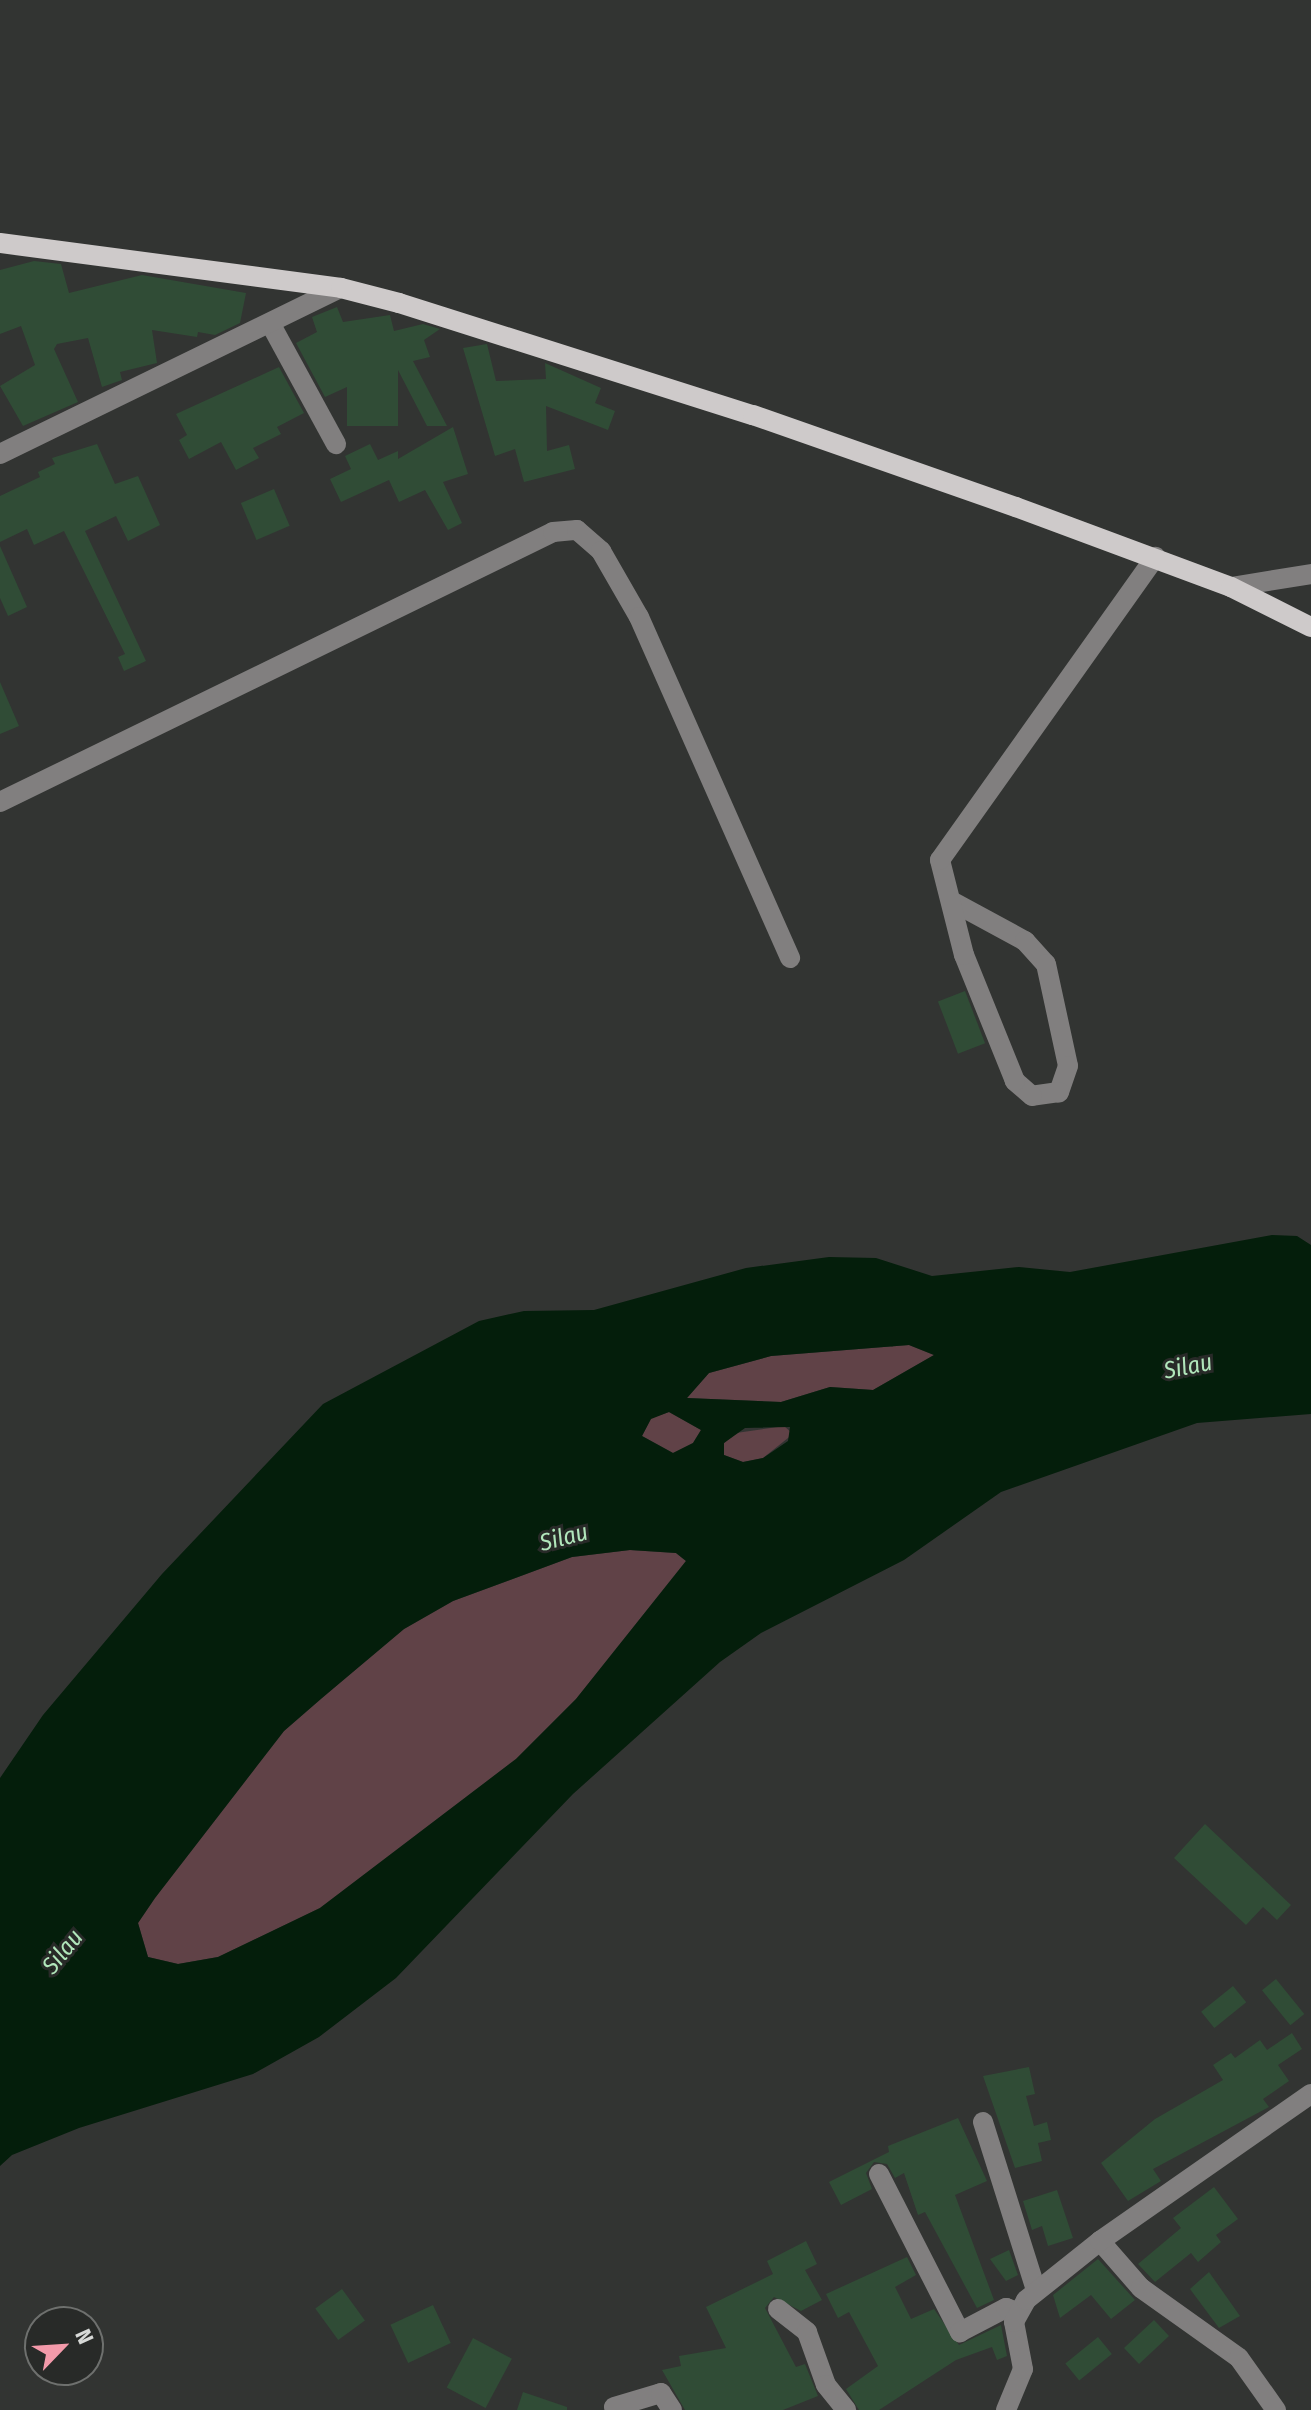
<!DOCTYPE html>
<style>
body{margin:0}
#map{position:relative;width:1311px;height:2410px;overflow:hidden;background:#323432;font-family:"Fira Sans Condensed",sans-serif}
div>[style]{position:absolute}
.green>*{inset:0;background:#604247}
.water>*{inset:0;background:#041e0b}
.building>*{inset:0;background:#304c36;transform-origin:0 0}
.minor>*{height:20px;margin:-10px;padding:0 10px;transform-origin:10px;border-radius:10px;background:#817f7f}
.major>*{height:20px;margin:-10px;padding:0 10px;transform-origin:10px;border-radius:10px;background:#cecaca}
span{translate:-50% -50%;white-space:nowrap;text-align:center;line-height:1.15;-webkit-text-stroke:6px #282a28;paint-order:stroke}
.water-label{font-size:24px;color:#b1e6bb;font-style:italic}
.north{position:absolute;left:24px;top:2306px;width:80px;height:80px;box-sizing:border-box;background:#282a28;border:2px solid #6e706e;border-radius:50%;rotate:65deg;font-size:22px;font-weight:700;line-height:32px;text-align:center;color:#d7d9d7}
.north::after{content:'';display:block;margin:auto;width:28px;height:36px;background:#f39aaa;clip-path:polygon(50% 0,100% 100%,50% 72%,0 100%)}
</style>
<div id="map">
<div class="green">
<i style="clip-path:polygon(909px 1345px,934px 1355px,873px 1390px,830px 1387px,781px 1402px,687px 1398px,709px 1373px,771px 1356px)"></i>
<i style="clip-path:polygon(669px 1412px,701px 1430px,693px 1443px,673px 1453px,642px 1436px,651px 1418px)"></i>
<i style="clip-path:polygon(784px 1426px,793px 1434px,763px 1458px,743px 1462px,724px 1455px,723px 1444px,736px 1433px)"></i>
<i style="clip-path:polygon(630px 1550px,676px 1553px,686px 1561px,576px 1699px,516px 1759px,320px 1908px,218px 1957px,178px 1964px,148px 1957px,138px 1923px,155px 1898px,284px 1731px,322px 1698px,404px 1629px,453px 1601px,572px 1557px)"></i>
</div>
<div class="water">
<i style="clip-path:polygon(evenodd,1272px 1235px,1297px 1236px,1311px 1245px,1311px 1414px,1197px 1423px,1001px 1492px,904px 1560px,761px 1633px,720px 1662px,573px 1794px,396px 1978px,319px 2037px,253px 2074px,79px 2128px,12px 2155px,0 2166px,0 1778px,43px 1715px,162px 1574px,323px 1404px,479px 1321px,524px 1311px,594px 1310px,746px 1268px,829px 1257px,876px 1258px,932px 1276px,1019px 1267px,1070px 1272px,1272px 1235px,909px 1345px,934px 1355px,873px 1390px,830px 1387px,781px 1402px,687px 1398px,709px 1373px,771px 1356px,909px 1345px,1272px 1235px,669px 1412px,701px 1430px,693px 1443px,673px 1453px,642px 1436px,651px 1419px,669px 1412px,1272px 1235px,790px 1427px,788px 1441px,763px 1458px,743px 1462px,724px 1455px,724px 1443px,745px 1428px,790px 1427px,1272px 1235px,630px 1550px,676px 1553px,686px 1561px,576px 1699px,516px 1759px,320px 1908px,218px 1957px,178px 1964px,148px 1957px,138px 1923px,155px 1898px,284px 1731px,322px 1698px,404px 1629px,453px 1601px,572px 1557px,630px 1550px)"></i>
</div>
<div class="building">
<i style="clip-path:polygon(34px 261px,61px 264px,69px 293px,142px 275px,246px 293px,240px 323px,215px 335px,198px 332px,197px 337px,152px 330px,157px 363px,120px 372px,122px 380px,102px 387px,88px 338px,57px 344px,54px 349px,78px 402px,23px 426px,0 386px,35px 365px,21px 326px,0 334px,0 270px)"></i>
<i style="clip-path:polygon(337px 307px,343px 322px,390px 315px,394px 331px,423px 324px,440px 329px,424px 340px,430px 357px,413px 361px,447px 426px,427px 426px,398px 370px,398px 426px,347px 426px,347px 387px,325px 397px,296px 343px,317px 332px,312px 317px)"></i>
<i style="clip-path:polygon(487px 344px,496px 381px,546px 379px,545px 363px,601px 388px,595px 403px,615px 411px,608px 430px,546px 406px,547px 451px,569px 445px,575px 469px,524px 482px,515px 449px,495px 456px,463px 348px)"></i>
<i style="clip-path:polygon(279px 367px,304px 413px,277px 427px,281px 434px,253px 448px,259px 458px,236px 470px,221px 442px,189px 459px,179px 440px,187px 435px,176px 414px)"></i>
<i style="clip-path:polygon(453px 427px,468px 474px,443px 482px,462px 523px,448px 530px,425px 490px,399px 502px,389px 480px,341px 502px,330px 479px,351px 469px,345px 456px,370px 444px,378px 460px,398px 451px,398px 459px)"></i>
<i style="clip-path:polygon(97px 444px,115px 484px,138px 476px,160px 525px,128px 541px,116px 516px,85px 531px,146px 661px,124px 671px,118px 657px,125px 654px,64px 531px,34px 545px,27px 529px,0 542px,0 496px,40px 477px,38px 472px,55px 464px,52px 458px)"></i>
<i style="left:274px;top:489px;width:40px;height:36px;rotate:67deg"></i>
<i style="clip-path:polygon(0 546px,27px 607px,8px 616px,0 598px)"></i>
<i style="clip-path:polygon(0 682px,19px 726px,0 734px)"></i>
<i style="left:965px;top:991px;width:56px;height:29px;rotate:69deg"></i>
<i style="clip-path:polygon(1205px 1824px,1291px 1905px,1277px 1920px,1263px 1907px,1246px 1925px,1174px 1858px)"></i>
<i style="left:1276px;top:1979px;width:45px;height:18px;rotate:51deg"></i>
<i style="left:1233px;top:1986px;width:21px;height:41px;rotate:51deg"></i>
<i style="clip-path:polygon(1292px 2033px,1302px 2049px,1278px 2065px,1289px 2081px,1263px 2099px,1269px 2107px,1153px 2169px,1161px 2181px,1128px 2201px,1101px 2163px,1155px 2119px,1223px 2080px,1213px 2065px,1231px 2053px,1235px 2058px,1260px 2040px,1267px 2050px)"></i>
<i style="clip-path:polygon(1029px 2067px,1035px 2094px,1026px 2096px,1034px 2126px,1047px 2122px,1051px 2140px,1038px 2143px,1042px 2161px,1015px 2168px,983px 2076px)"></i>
<i style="clip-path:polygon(958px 2118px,987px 2181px,955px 2195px,994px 2300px,977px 2308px,925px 2212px,918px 2215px,904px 2173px,895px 2178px,887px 2164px,874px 2162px,866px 2173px,872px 2189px,841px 2205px,829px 2182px,889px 2152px,888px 2146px)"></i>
<i style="clip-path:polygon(1214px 2187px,1238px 2219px,1216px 2235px,1221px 2242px,1198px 2262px,1191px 2253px,1155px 2282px,1138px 2264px,1181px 2228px,1173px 2218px)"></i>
<i style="clip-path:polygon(1057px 2190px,1073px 2238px,1048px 2246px,1042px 2226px,1032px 2230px,1023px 2201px)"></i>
<i style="clip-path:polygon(806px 2241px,817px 2264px,805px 2270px,822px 2300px,801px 2311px,774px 2297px,765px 2308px,796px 2367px,805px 2364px,818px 2396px,783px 2410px,685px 2410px,662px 2370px,681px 2366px,679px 2356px,726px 2348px,706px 2307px,773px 2274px,767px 2261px)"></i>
<i style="clip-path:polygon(1009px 2250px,1018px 2275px,1006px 2281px,990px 2259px)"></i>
<i style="clip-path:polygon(907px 2257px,916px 2275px,895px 2287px,911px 2319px,934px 2309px,959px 2345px,1001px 2325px,1007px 2356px,997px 2360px,992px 2347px,956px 2360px,879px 2410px,859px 2410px,846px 2389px,878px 2366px,849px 2312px,838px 2318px,826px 2294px)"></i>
<i style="clip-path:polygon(1098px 2259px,1135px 2300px,1111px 2319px,1091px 2295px,1060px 2318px,1053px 2295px)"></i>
<i style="clip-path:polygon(1209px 2272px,1240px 2316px,1219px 2328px,1190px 2289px)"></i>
<i style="left:342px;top:2289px;width:39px;height:33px;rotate:54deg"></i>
<i style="left:433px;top:2305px;width:42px;height:47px;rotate:65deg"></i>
<i style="left:1154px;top:2320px;width:22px;height:41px;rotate:47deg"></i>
<i style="left:1098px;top:2337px;width:22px;height:42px;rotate:51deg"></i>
<i style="left:473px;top:2338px;width:44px;height:56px;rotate:28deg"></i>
<i style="clip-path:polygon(523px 2392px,567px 2407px,567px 2410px,517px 2410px)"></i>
</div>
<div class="minor">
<i style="left:270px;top:323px;width:138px;rotate:61.4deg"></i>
<i style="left:0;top:454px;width:379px;rotate:-26deg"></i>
<i style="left:1231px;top:587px;width:81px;rotate:-9.2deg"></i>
<i style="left:0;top:802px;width:615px;rotate:-26.02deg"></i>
<i style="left:553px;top:532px;width:24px;rotate:-5deg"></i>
<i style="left:577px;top:530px;width:32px;rotate:41deg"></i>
<i style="left:601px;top:551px;width:76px;rotate:60.1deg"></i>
<i style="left:639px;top:617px;width:373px;rotate:66.1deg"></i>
<i style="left:955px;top:903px;width:80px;rotate:28.5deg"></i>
<i style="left:1025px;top:941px;width:31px;rotate:48deg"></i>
<i style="left:1046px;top:964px;width:104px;rotate:77.8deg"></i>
<i style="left:1068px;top:1066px;width:28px;rotate:109deg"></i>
<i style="left:1059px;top:1092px;width:27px;rotate:172deg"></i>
<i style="left:1032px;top:1096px;width:23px;rotate:-139deg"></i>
<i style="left:1015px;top:1081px;width:136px;rotate:-112deg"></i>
<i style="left:964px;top:955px;width:98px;rotate:-104.2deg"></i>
<i style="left:940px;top:860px;width:372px;rotate:-54.6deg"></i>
<i style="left:983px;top:2122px;width:176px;rotate:72.5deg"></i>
<i style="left:879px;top:2174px;width:178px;rotate:62.9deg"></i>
<i style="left:960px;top:2332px;width:52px;rotate:-27.6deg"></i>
<i style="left:1006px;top:2308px;width:12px;rotate:20deg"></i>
<i style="left:1100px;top:2241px;width:62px;rotate:48.9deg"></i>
<i style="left:1141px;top:2288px;width:120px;rotate:35.5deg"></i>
<i style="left:1239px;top:2358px;width:64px;rotate:54.6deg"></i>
<i style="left:778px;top:2309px;width:37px;rotate:38deg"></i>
<i style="left:807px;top:2332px;width:56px;rotate:70.3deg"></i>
<i style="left:826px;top:2385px;width:32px;rotate:51deg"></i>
<i style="left:614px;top:2407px;width:49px;rotate:-16.6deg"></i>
<i style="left:661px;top:2393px;width:20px;rotate:57deg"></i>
<i style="left:1006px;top:2410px;width:44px;rotate:-67.5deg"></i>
<i style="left:1023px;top:2369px;width:48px;rotate:-100.8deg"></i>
<i style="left:1014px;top:2322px;width:25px;rotate:-61deg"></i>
<i style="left:1026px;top:2300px;width:95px;rotate:-38.6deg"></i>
<i style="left:1100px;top:2241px;width:257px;rotate:-34.9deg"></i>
</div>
<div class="major">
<i style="left:0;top:243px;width:344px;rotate:7.5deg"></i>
<i style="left:341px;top:288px;width:60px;rotate:14.5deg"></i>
<i style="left:399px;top:303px;width:371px;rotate:17.6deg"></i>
<i style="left:753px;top:415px;width:279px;rotate:19.3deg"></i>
<i style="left:1016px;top:507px;width:229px;rotate:20.4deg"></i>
<i style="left:1231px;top:587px;width:89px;rotate:26.6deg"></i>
</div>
<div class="water-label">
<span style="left:1188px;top:1367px;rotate:-11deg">Silau</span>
<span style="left:564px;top:1538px;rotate:-14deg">Silau</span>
<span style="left:63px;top:1952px;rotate:-51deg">Silau</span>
</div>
<div class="north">N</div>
</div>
